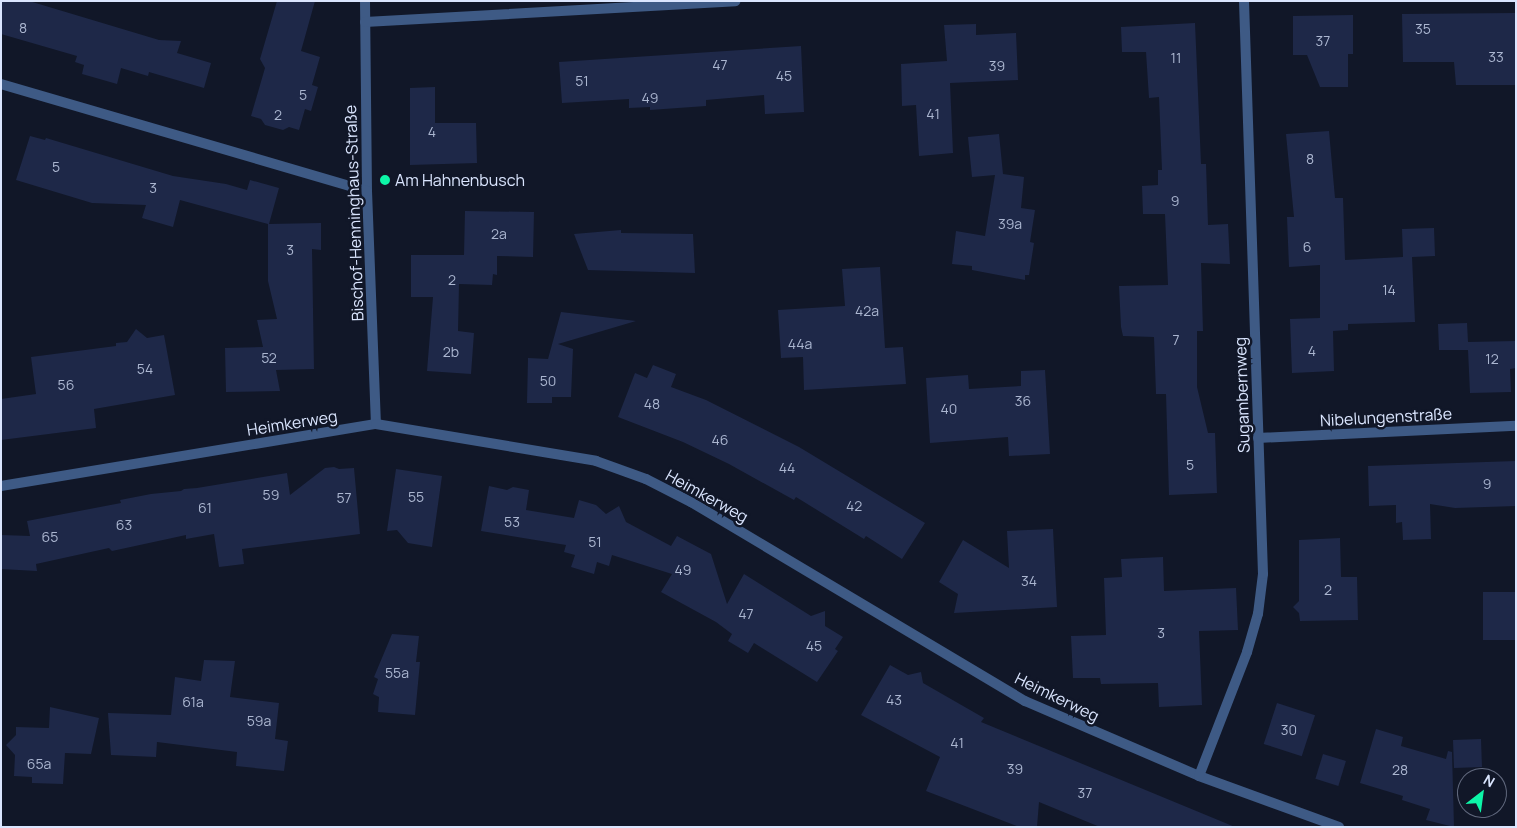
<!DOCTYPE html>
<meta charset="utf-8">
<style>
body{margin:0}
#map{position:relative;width:1517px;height:828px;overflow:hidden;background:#111728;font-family:Manrope,sans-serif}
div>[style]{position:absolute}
.building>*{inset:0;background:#1e2848;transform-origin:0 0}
.minor>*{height:10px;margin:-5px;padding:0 5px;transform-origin:5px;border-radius:5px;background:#3e5a85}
.dots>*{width:14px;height:14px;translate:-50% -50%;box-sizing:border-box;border:2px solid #111728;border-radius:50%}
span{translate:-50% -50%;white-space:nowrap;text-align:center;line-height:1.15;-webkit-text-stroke:5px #111728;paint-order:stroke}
.number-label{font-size:14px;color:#abb6d0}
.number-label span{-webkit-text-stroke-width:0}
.poi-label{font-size:16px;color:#dae5fe}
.left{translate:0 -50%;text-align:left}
.street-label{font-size:16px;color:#dae5fe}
.frame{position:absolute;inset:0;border:2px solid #dae5fe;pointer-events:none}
.north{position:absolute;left:1457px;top:768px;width:50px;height:50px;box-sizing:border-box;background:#111728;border:1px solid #61697e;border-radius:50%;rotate:30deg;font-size:14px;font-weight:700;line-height:20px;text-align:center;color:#dae5fe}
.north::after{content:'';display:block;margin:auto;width:18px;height:22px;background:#0df6a8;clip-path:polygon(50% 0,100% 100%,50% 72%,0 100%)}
</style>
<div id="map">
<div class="building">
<i style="clip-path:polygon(1px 1px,29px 1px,159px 40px,181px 41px,177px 53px,211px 63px,204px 88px,149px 72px,148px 76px,121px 68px,117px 84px,82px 74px,84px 65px,75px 62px,77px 56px,1px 34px)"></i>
<i style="clip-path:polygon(277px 1px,315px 1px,301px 51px,320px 57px,312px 85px,318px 87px,311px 111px,305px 109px,299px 130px,289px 127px,283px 130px,265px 125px,261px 119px,251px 116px,265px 68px,260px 59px)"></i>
<i style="clip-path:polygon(1516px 13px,1516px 85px,1456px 85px,1454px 62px,1403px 62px,1402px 14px)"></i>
<i style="clip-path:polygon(1353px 15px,1353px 54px,1348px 54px,1348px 87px,1320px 87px,1307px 55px,1293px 55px,1293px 16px)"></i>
<i style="clip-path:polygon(1195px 23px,1201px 164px,1206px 164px,1208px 225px,1228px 224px,1230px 264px,1201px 263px,1203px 331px,1197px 331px,1197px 387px,1208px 433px,1215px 433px,1217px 493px,1169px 495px,1166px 394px,1156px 394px,1154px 337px,1123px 336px,1121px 327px,1119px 286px,1168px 285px,1165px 214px,1143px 214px,1142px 186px,1158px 185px,1158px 170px,1162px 170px,1159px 97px,1149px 98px,1146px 52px,1122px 52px,1121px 27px)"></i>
<i style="clip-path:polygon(976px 24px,976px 35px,1016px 33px,1018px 80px,950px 83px,953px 153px,919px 156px,916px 105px,902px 106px,901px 64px,947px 61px,944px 25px)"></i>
<i style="clip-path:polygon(801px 46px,804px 112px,765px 114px,764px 95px,706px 100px,706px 106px,650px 110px,650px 107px,629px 108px,629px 99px,562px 103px,559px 62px)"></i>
<i style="clip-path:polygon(435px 87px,435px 123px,476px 123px,477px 163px,410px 165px,410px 88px)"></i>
<i style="clip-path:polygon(1329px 131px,1335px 198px,1343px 198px,1345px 260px,1403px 257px,1402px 229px,1434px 228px,1435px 256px,1412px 257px,1415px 322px,1348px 324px,1348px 330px,1333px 331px,1334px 371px,1292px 373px,1290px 319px,1320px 318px,1320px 265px,1289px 267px,1287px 217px,1294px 217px,1286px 134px)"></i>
<i style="clip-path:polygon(999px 134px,1003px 174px,1024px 177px,1021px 208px,1035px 210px,1030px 242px,1034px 243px,1029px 275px,1025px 275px,1025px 280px,972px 270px,972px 266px,952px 264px,956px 231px,985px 236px,995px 175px,972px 177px,968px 137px)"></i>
<i style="clip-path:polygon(30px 136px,45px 140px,46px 138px,173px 176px,226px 184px,247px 190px,250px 180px,279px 188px,269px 224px,321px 223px,321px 250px,312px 249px,314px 369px,276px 370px,280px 391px,226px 392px,225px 348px,263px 347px,257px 320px,277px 319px,268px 281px,268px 224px,180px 200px,173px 227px,142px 218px,146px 205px,92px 203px,16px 180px)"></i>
<i style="clip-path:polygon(465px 211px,534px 212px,533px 257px,497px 256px,497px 275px,493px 274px,492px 285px,459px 284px,458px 331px,474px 333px,471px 374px,427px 371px,433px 297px,411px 297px,411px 255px,464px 255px)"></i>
<i style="clip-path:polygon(621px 230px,621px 233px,693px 234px,695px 273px,588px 270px,574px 234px)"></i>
<i style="clip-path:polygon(880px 267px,885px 348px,903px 347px,906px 384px,804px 390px,803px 357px,781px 358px,778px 310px,845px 306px,842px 269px)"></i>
<i style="clip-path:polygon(561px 312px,636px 321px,558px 344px,573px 349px,571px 397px,552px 397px,552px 403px,527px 403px,528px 358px,548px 359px)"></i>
<i style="clip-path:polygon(1467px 323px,1468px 342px,1516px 341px,1516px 368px,1510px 369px,1511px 392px,1470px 393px,1468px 350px,1439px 350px,1438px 324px)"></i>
<i style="clip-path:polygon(136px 329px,147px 338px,164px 335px,175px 395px,94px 409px,96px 428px,1px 440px,1px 399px,36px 394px,31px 357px,116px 346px,116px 343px,127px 342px)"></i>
<i style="clip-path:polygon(653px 365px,676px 374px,671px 387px,706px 400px,799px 447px,925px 523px,902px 559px,866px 536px,864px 539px,796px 497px,794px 500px,729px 464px,683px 442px,618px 417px,635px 373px,647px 378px)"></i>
<i style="clip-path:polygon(1045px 370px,1050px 454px,1009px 456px,1008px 437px,930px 443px,926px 378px,968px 375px,969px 389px,1021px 386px,1021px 371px)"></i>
<i style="clip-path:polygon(1516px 461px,1516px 506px,1455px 508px,1430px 504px,1431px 539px,1403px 540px,1402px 522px,1396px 523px,1396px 505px,1369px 506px,1368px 466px)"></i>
<i style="clip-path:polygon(334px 467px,339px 469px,354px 468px,360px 534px,242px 549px,244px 564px,219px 567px,214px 534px,186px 539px,186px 535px,112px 551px,109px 548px,36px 564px,37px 571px,1px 569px,1px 535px,30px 536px,27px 521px,121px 503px,120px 500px,151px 494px,181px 491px,184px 489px,197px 488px,287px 473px,290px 495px,325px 468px)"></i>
<i style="clip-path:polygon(396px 469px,442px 476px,432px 547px,408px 543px,397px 530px,387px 531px)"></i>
<i style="clip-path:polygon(489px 486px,507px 490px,513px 487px,529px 490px,526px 510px,574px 518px,579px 500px,596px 505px,606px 514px,619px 506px,626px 522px,671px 546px,677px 536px,711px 554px,727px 604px,744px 574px,811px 616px,825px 611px,825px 626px,843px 637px,835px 649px,838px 651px,817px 682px,754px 643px,748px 653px,728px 641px,732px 634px,716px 622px,661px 592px,672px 574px,612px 555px,609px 566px,597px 562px,594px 574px,571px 567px,575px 555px,564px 552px,566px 545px,481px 531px)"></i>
<i style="clip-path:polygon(1053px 529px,1057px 607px,954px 613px,958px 594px,939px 582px,963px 540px,1009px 568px,1007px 531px)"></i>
<i style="clip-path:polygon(1340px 538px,1341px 577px,1357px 577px,1358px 620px,1300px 621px,1299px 613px,1293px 607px,1299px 601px,1299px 540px)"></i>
<i style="clip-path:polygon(1163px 557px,1164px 591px,1236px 588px,1238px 630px,1199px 631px,1202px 705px,1159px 707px,1158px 683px,1101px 684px,1100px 678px,1073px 678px,1071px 636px,1106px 635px,1104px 578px,1122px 577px,1121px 559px)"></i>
<i style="left:1516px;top:592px;width:48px;height:33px;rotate:90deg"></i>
<i style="clip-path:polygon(392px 634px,419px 636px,416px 662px,420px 662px,415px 715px,378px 712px,379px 697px,373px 694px,378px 679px,374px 677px)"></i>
<i style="clip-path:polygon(204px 660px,235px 661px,230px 697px,279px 703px,275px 739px,288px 741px,284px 771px,236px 766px,237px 752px,157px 742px,156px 757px,111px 755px,108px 713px,171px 715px,175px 677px,201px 681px)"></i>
<i style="clip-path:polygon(890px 665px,908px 675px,921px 672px,923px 683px,984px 718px,981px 722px,1235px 827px,1100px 827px,1039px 802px,1037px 827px,1019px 827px,926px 791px,940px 757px,861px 715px)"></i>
<i style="left:1277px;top:703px;width:40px;height:43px;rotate:18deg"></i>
<i style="clip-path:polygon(50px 707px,99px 718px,91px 754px,65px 753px,63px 784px,32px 783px,32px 777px,14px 776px,15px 755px,6px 745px,16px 735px,16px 727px,49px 728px)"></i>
<i style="clip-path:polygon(1376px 729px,1403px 737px,1401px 746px,1446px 759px,1448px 751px,1452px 752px,1454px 827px,1426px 820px,1430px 809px,1402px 800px,1403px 796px,1360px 783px)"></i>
<i style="left:1481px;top:739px;width:28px;height:28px;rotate:88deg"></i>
<i style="left:1323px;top:754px;width:24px;height:26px;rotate:17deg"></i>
</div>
<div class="minor">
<i style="left:365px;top:1px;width:190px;rotate:89.4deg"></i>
<i style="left:367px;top:191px;width:233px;rotate:87.8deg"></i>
<i style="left:365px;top:22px;width:371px;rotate:-3.2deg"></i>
<i style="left:1px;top:84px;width:381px;rotate:16.3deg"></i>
<i style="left:1258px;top:438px;width:258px;rotate:-2.7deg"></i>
<i style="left:1px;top:486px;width:380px;rotate:-9.4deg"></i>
<i style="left:376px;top:424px;width:223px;rotate:9.5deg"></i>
<i style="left:596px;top:461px;width:53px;rotate:19.8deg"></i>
<i style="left:646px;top:479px;width:51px;rotate:27.1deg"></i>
<i style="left:691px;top:502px;width:389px;rotate:30.8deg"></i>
<i style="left:1025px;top:701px;width:189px;rotate:23.3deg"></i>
<i style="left:1199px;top:776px;width:149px;rotate:20deg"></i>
<i style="left:1199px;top:776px;width:133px;rotate:-68.8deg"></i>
<i style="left:1247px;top:652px;width:40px;rotate:-74deg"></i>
<i style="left:1258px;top:614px;width:40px;rotate:-82.9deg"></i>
<i style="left:1263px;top:574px;width:573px;rotate:-91.9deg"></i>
</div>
<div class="dots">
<i style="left:385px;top:180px;background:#0df6a8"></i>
</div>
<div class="number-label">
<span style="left:23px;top:28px">8</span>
<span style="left:1423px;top:29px">35</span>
<span style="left:1323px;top:41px">37</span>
<span style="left:1496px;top:57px">33</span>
<span style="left:1176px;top:58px">11</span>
<span style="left:720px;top:65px">47</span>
<span style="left:997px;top:66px">39</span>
<span style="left:784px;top:76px">45</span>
<span style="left:582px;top:81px">51</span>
<span style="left:303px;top:95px">5</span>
<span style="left:650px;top:98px">49</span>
<span style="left:933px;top:114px">41</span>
<span style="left:278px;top:115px">2</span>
<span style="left:432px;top:132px">4</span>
<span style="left:1310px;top:159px">8</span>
<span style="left:56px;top:167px">5</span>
<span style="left:153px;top:188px">3</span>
<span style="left:1175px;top:201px">9</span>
<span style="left:1010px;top:224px">39a</span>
<span style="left:499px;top:234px">2a</span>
<span style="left:1307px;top:247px">6</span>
<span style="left:290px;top:250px">3</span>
<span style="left:452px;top:280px">2</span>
<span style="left:1389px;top:290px">14</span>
<span style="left:867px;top:311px">42a</span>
<span style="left:1176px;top:340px">7</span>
<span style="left:800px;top:344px">44a</span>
<span style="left:1312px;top:351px">4</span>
<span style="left:451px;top:352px">2b</span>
<span style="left:269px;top:358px">52</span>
<span style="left:1492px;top:359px">12</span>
<span style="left:145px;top:369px">54</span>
<span style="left:548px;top:381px">50</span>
<span style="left:66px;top:385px">56</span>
<span style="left:1023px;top:401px">36</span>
<span style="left:652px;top:404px">48</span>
<span style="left:949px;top:409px">40</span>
<span style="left:720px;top:440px">46</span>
<span style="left:1190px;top:465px">5</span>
<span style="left:787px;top:468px">44</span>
<span style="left:1487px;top:484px">9</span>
<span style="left:271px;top:495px">59</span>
<span style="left:416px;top:497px">55</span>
<span style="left:344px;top:498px">57</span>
<span style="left:854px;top:506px">42</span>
<span style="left:205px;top:508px">61</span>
<span style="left:512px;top:522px">53</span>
<span style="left:124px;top:525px">63</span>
<span style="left:50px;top:537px">65</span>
<span style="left:595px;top:542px">51</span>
<span style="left:683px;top:570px">49</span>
<span style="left:1029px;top:581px">34</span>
<span style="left:1328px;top:590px">2</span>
<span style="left:746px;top:614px">47</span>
<span style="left:1161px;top:633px">3</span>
<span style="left:814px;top:646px">45</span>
<span style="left:397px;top:673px">55a</span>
<span style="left:894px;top:700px">43</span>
<span style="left:193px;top:702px">61a</span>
<span style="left:259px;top:721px">59a</span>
<span style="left:1289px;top:730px">30</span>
<span style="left:957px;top:743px">41</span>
<span style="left:39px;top:764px">65a</span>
<span style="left:1015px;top:769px">39</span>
<span style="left:1400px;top:770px">28</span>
<span style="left:1085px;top:793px">37</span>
</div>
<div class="poi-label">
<span class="left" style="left:395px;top:180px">Am Hahnenbusch</span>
</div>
<div class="street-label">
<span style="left:354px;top:213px;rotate:-92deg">Bischof-Henninghaus-Straße</span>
<span style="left:1242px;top:395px;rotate:-92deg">Sugambernweg</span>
<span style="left:1386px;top:417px;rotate:-3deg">Nibelungenstraße</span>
<span style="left:292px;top:423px;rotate:-9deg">Heimkerweg</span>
<span style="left:707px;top:496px;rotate:29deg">Heimkerweg</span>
<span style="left:1057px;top:697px;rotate:26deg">Heimkerweg</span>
</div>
<div class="frame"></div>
<div class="north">N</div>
</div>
